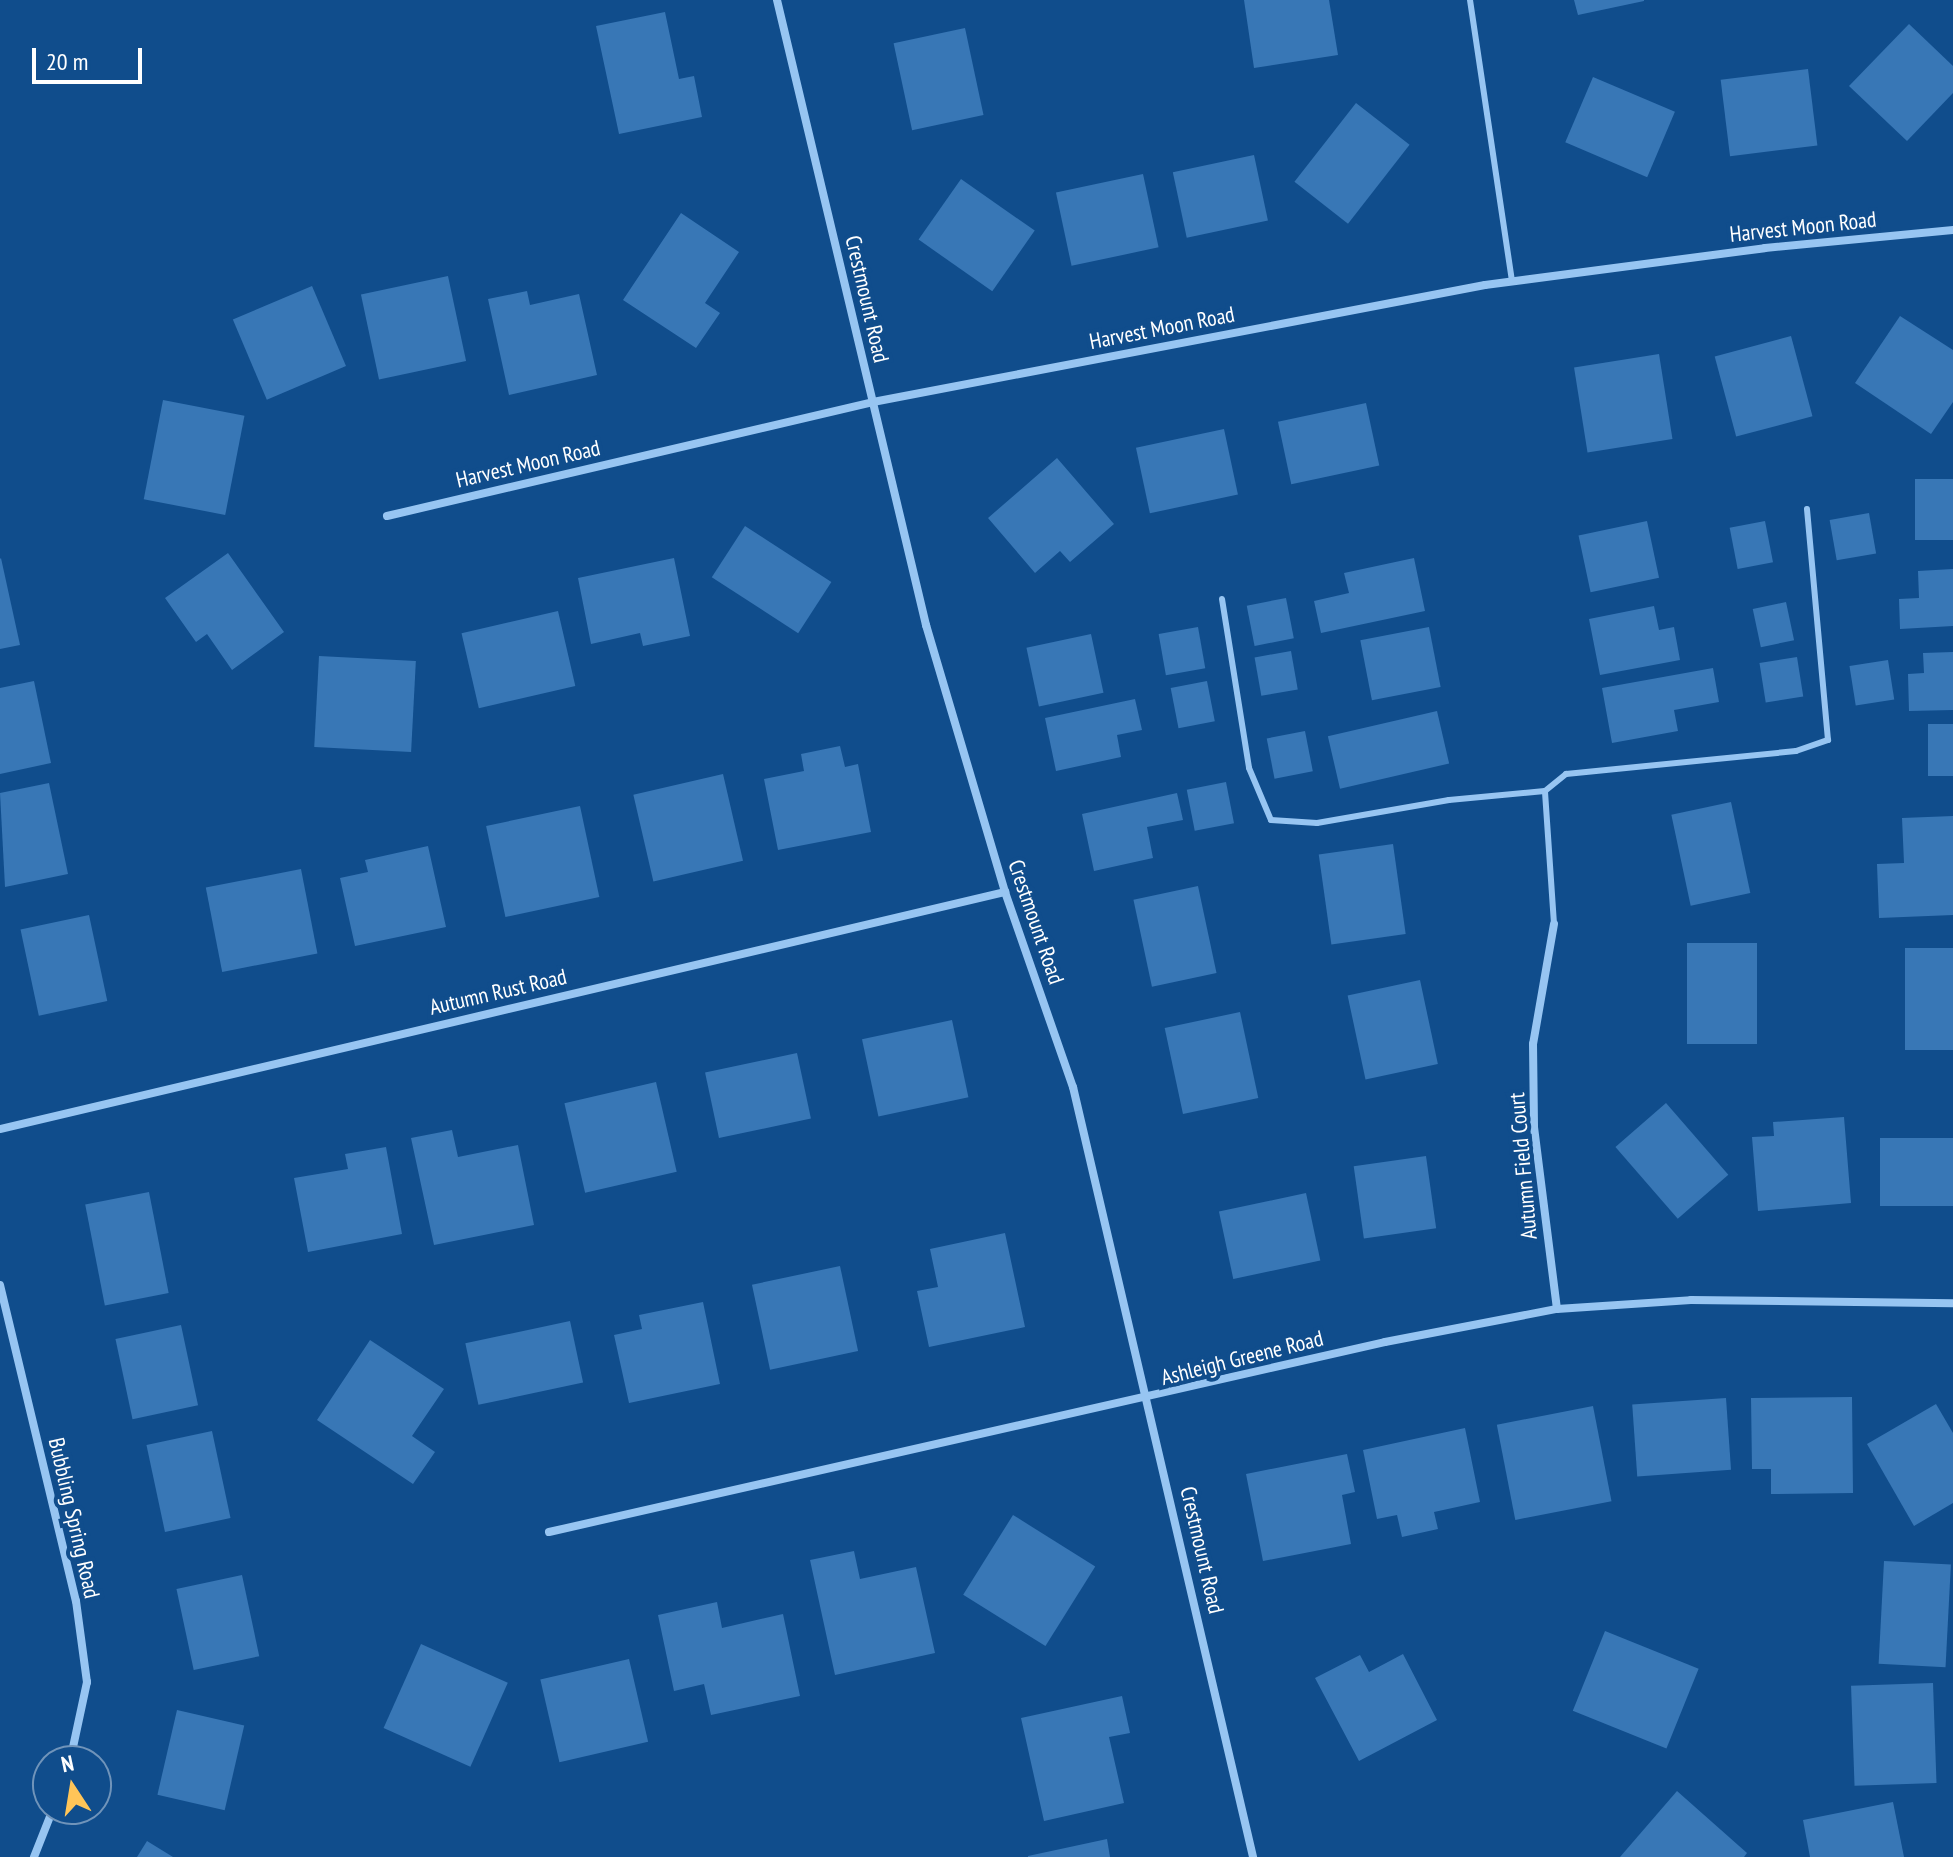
<!DOCTYPE html>
<style>
body{margin:0}
#map{position:relative;width:1953px;height:1857px;overflow:hidden;background:#104d8c;font-family:"PT Sans Narrow",sans-serif}
div>[style]{position:absolute}
.building>*{inset:0;background:#3877b6;transform-origin:0 0}
.lane>*{height:6px;margin:-3px;padding:0 3px;transform-origin:3px;border-radius:3px;background:#97c5f2}
.street>*{height:8px;margin:-4px;padding:0 4px;transform-origin:4px;border-radius:4px;background:#97c5f2}
span{translate:-50% -50%;white-space:nowrap;text-align:center;line-height:1.15;-webkit-text-stroke:8px #104d8c;paint-order:stroke}
.street-label{font-size:22px;color:#fff}
.north{position:absolute;left:32px;top:1745px;width:80px;height:80px;box-sizing:border-box;background:#104d8c;border:2px solid #7094ba;border-radius:50%;rotate:348deg;font-size:22px;font-weight:700;line-height:32px;text-align:center;color:#fff}
.north::after{content:'';display:block;margin:auto;width:28px;height:36px;background:#ffc558;clip-path:polygon(50% 0,100% 100%,50% 72%,0 100%)}
.scale{position:absolute;left:32px;top:48px;width:110px;height:36px;box-sizing:border-box;border:4px solid #fff;border-top:0;padding-left:10px;font-size:24px;line-height:28px;white-space:nowrap;color:#fff;-webkit-text-stroke:6px #104d8c;paint-order:stroke}
</style>
<div id="map">
<div class="building">
<i style="clip-path:polygon(1244px 0,1329px 0,1338px 55px,1254px 68px)"></i>
<i style="clip-path:polygon(1574px 0,1644px 0,1644px 1px,1578px 15px)"></i>
<i style="clip-path:polygon(665px 12px,679px 79px,694px 76px,702px 117px,619px 134px,596px 26px)"></i>
<i style="clip-path:polygon(1909px 24px,1953px 66px,1953px 93px,1907px 141px,1849px 86px)"></i>
<i style="left:965px;top:28px;width:89px;height:73px;rotate:78deg"></i>
<i style="left:1808px;top:69px;width:77px;height:88px;rotate:83deg"></i>
<i style="left:1593px;top:77px;width:89px;height:71px;rotate:23deg"></i>
<i style="left:1356px;top:103px;width:68px;height:100px;rotate:38deg"></i>
<i style="left:1254px;top:155px;width:67px;height:83px;rotate:78deg"></i>
<i style="left:1143px;top:174px;width:75px;height:89px;rotate:78deg"></i>
<i style="left:961px;top:179px;width:90px;height:74px;rotate:35deg"></i>
<i style="clip-path:polygon(681px 213px,739px 252px,705px 303px,720px 313px,696px 348px,623px 300px)"></i>
<i style="left:448px;top:276px;width:87px;height:89px;rotate:78deg"></i>
<i style="left:312px;top:286px;width:87px;height:86px;rotate:67deg"></i>
<i style="clip-path:polygon(527px 291px,530px 305px,579px 294px,597px 375px,509px 395px,488px 299px)"></i>
<i style="clip-path:polygon(1900px 316px,1953px 350px,1953px 402px,1931px 434px,1855px 383px)"></i>
<i style="left:1791px;top:336px;width:83px;height:79px;rotate:75deg"></i>
<i style="left:1659px;top:354px;width:86px;height:86px;rotate:81deg"></i>
<i style="left:163px;top:400px;width:83px;height:101px;rotate:11deg"></i>
<i style="left:1366px;top:403px;width:64px;height:90px;rotate:78deg"></i>
<i style="left:1224px;top:429px;width:67px;height:90px;rotate:78deg"></i>
<i style="clip-path:polygon(1057px 458px,1114px 524px,1070px 562px,1060px 551px,1035px 573px,988px 518px)"></i>
<i style="left:1953px;top:479px;width:61px;height:38px;rotate:90deg"></i>
<i style="left:1869px;top:513px;width:41px;height:40px;rotate:80deg"></i>
<i style="left:1647px;top:521px;width:58px;height:70px;rotate:78deg"></i>
<i style="left:1765px;top:521px;width:42px;height:36px;rotate:79deg"></i>
<i style="left:745px;top:526px;width:103px;height:61px;rotate:33deg"></i>
<i style="clip-path:polygon(228px 553px,284px 632px,232px 670px,207px 634px,196px 642px,165px 598px)"></i>
<i style="clip-path:polygon(1px 558px,20px 645px,0 649px,0 559px)"></i>
<i style="clip-path:polygon(674px 558px,690px 636px,643px 646px,640px 633px,591px 644px,578px 578px)"></i>
<i style="clip-path:polygon(1414px 558px,1425px 611px,1321px 633px,1314px 601px,1349px 593px,1344px 573px)"></i>
<i style="clip-path:polygon(1953px 569px,1953px 626px,1900px 629px,1899px 599px,1919px 598px,1918px 571px)"></i>
<i style="left:1286px;top:598px;width:41px;height:40px;rotate:79deg"></i>
<i style="left:1786px;top:602px;width:39px;height:34px;rotate:78deg"></i>
<i style="clip-path:polygon(1654px 606px,1659px 630px,1674px 627px,1680px 660px,1600px 675px,1589px 619px)"></i>
<i style="left:558px;top:611px;width:77px;height:99px;rotate:77deg"></i>
<i style="left:1198px;top:627px;width:42px;height:40px;rotate:80deg"></i>
<i style="left:1429px;top:627px;width:61px;height:70px;rotate:79deg"></i>
<i style="left:1091px;top:634px;width:60px;height:66px;rotate:78deg"></i>
<i style="left:1291px;top:651px;width:39px;height:37px;rotate:80deg"></i>
<i style="clip-path:polygon(1953px 652px,1953px 710px,1909px 711px,1908px 674px,1924px 673px,1923px 653px)"></i>
<i style="left:319px;top:656px;width:97px;height:91px;rotate:3deg"></i>
<i style="left:1797px;top:657px;width:40px;height:38px;rotate:81deg"></i>
<i style="left:1888px;top:660px;width:40px;height:39px;rotate:81deg"></i>
<i style="clip-path:polygon(1713px 668px,1719px 702px,1674px 710px,1678px 731px,1612px 743px,1602px 688px)"></i>
<i style="clip-path:polygon(34px 681px,51px 763px,0 774px,0 688px)"></i>
<i style="left:1207px;top:681px;width:41px;height:37px;rotate:79deg"></i>
<i style="clip-path:polygon(1135px 699px,1142px 730px,1117px 735px,1121px 757px,1056px 771px,1045px 718px)"></i>
<i style="left:1437px;top:711px;width:54px;height:112px;rotate:77deg"></i>
<i style="left:1928px;top:724px;width:25px;height:52px"></i>
<i style="left:1305px;top:731px;width:41px;height:39px;rotate:79deg"></i>
<i style="clip-path:polygon(840px 746px,845px 767px,858px 764px,871px 832px,778px 850px,764px 779px,804px 771px,801px 754px)"></i>
<i style="left:723px;top:774px;width:89px;height:92px;rotate:77deg"></i>
<i style="left:1226px;top:782px;width:42px;height:40px;rotate:79deg"></i>
<i style="clip-path:polygon(49px 783px,68px 874px,5px 887px,0 793px)"></i>
<i style="clip-path:polygon(1177px 793px,1183px 820px,1147px 827px,1153px 858px,1094px 871px,1082px 814px)"></i>
<i style="left:1731px;top:802px;width:93px;height:61px;rotate:78deg"></i>
<i style="left:580px;top:806px;width:93px;height:96px;rotate:78deg"></i>
<i style="clip-path:polygon(1953px 816px,1953px 915px,1879px 918px,1877px 864px,1904px 863px,1902px 818px)"></i>
<i style="left:1393px;top:844px;width:91px;height:75px;rotate:82deg"></i>
<i style="clip-path:polygon(428px 846px,446px 927px,355px 946px,340px 878px,368px 872px,365px 860px)"></i>
<i style="left:301px;top:869px;width:86px;height:97px;rotate:79deg"></i>
<i style="left:1198px;top:886px;width:89px;height:66px;rotate:78deg"></i>
<i style="left:89px;top:915px;width:88px;height:70px;rotate:78deg"></i>
<i style="left:1687px;top:943px;width:70px;height:101px"></i>
<i style="left:1905px;top:948px;width:48px;height:102px"></i>
<i style="left:1420px;top:980px;width:86px;height:74px;rotate:78deg"></i>
<i style="left:1240px;top:1012px;width:88px;height:77px;rotate:78deg"></i>
<i style="left:952px;top:1020px;width:79px;height:92px;rotate:78deg"></i>
<i style="left:797px;top:1053px;width:67px;height:94px;rotate:78deg"></i>
<i style="left:656px;top:1082px;width:92px;height:94px;rotate:77deg"></i>
<i style="left:1666px;top:1103px;width:95px;height:67px;rotate:49deg"></i>
<i style="clip-path:polygon(1844px 1117px,1851px 1203px,1758px 1211px,1752px 1137px,1774px 1136px,1773px 1122px)"></i>
<i style="clip-path:polygon(452px 1130px,458px 1157px,518px 1145px,534px 1225px,434px 1245px,411px 1138px)"></i>
<i style="left:1880px;top:1138px;width:73px;height:68px"></i>
<i style="clip-path:polygon(386px 1147px,402px 1234px,308px 1252px,294px 1178px,348px 1169px,345px 1154px)"></i>
<i style="left:1426px;top:1156px;width:73px;height:73px;rotate:82deg"></i>
<i style="left:149px;top:1192px;width:103px;height:65px;rotate:79deg"></i>
<i style="left:1306px;top:1193px;width:69px;height:89px;rotate:78deg"></i>
<i style="clip-path:polygon(1005px 1233px,1025px 1327px,929px 1347px,917px 1291px,938px 1287px,930px 1249px)"></i>
<i style="left:840px;top:1266px;width:87px;height:90px;rotate:78deg"></i>
<i style="clip-path:polygon(703px 1302px,720px 1384px,629px 1403px,614px 1335px,642px 1329px,639px 1315px)"></i>
<i style="left:570px;top:1321px;width:63px;height:107px;rotate:78deg"></i>
<i style="left:181px;top:1325px;width:82px;height:67px;rotate:78deg"></i>
<i style="clip-path:polygon(370px 1340px,444px 1389px,412px 1436px,435px 1452px,413px 1484px,317px 1420px)"></i>
<i style="clip-path:polygon(1852px 1397px,1853px 1493px,1771px 1494px,1771px 1469px,1752px 1469px,1751px 1398px)"></i>
<i style="left:1726px;top:1398px;width:72px;height:94px;rotate:86deg"></i>
<i style="clip-path:polygon(1936px 1404px,1953px 1433px,1953px 1503px,1914px 1526px,1867px 1444px)"></i>
<i style="left:1593px;top:1406px;width:97px;height:98px;rotate:79deg"></i>
<i style="clip-path:polygon(1465px 1428px,1480px 1502px,1434px 1512px,1438px 1529px,1402px 1537px,1397px 1515px,1377px 1519px,1363px 1450px)"></i>
<i style="left:212px;top:1431px;width:89px;height:67px;rotate:78deg"></i>
<i style="clip-path:polygon(1347px 1454px,1355px 1492px,1342px 1495px,1351px 1544px,1263px 1561px,1246px 1474px)"></i>
<i style="left:1013px;top:1515px;width:97px;height:94px;rotate:32deg"></i>
<i style="clip-path:polygon(854px 1551px,860px 1579px,916px 1567px,935px 1653px,835px 1675px,810px 1560px)"></i>
<i style="left:1884px;top:1561px;width:67px;height:103px;rotate:3deg"></i>
<i style="left:242px;top:1575px;width:83px;height:67px;rotate:78deg"></i>
<i style="clip-path:polygon(717px 1602px,722px 1628px,783px 1614px,800px 1696px,711px 1715px,704px 1684px,674px 1691px,658px 1615px)"></i>
<i style="left:1605px;top:1631px;width:101px;height:86px;rotate:22deg"></i>
<i style="left:421px;top:1644px;width:95px;height:92px;rotate:24deg"></i>
<i style="clip-path:polygon(1403px 1654px,1437px 1720px,1359px 1761px,1315px 1678px,1360px 1655px,1369px 1672px)"></i>
<i style="left:629px;top:1659px;width:85px;height:91px;rotate:77deg"></i>
<i style="left:1933px;top:1683px;width:100px;height:82px;rotate:88deg"></i>
<i style="clip-path:polygon(1122px 1696px,1130px 1733px,1109px 1737px,1124px 1803px,1044px 1821px,1021px 1718px)"></i>
<i style="left:177px;top:1710px;width:69px;height:87px;rotate:13deg"></i>
<i style="clip-path:polygon(1677px 1791px,1747px 1853px,1744px 1857px,1620px 1857px)"></i>
<i style="clip-path:polygon(1893px 1802px,1904px 1857px,1810px 1857px,1803px 1820px)"></i>
<i style="clip-path:polygon(1107px 1839px,1110px 1857px,1028px 1857px,1028px 1856px)"></i>
<i style="clip-path:polygon(147px 1841px,173px 1857px,137px 1857px)"></i>
</div>
<div class="lane">
<i style="left:1470px;top:0;width:285px;rotate:81.5deg"></i>
<i style="left:1222px;top:599px;width:171px;rotate:80.9deg"></i>
<i style="left:1249px;top:768px;width:56px;rotate:67.1deg"></i>
<i style="left:1271px;top:820px;width:46px;rotate:3.7deg"></i>
<i style="left:1317px;top:823px;width:134px;rotate:-9.9deg"></i>
<i style="left:1449px;top:800px;width:96px;rotate:-5.4deg"></i>
<i style="left:1554px;top:924px;width:133px;rotate:-93.9deg"></i>
<i style="left:1545px;top:791px;width:27px;rotate:-39deg"></i>
<i style="left:1566px;top:774px;width:231px;rotate:-5.7deg"></i>
<i style="left:1796px;top:751px;width:34px;rotate:-19deg"></i>
<i style="left:1828px;top:740px;width:232px;rotate:-95.2deg"></i>
</div>
<div class="street">
<i style="left:777px;top:0;width:643px;rotate:76.59deg"></i>
<i style="left:926px;top:625px;width:278px;rotate:73.5deg"></i>
<i style="left:1005px;top:892px;width:207px;rotate:70.8deg"></i>
<i style="left:1073px;top:1087px;width:791px;rotate:76.84deg"></i>
<i style="left:387px;top:516px;width:499px;rotate:-13.2deg"></i>
<i style="left:873px;top:402px;width:623px;rotate:-10.82deg"></i>
<i style="left:1485px;top:285px;width:282px;rotate:-7.5deg"></i>
<i style="left:1765px;top:248px;width:189px;rotate:-5.5deg"></i>
<i style="left:1554px;top:924px;width:122px;rotate:99.9deg"></i>
<i style="left:1533px;top:1044px;width:83px;rotate:89.3deg"></i>
<i style="left:1534px;top:1127px;width:183px;rotate:82.8deg"></i>
<i style="left:0;top:1129px;width:1033px;rotate:-13.27deg"></i>
<i style="left:0;top:1285px;width:325px;rotate:76.5deg"></i>
<i style="left:76px;top:1601px;width:82px;rotate:82.3deg"></i>
<i style="left:87px;top:1682px;width:81px;rotate:102.1deg"></i>
<i style="left:549px;top:1532px;width:857px;rotate:-12.8deg"></i>
<i style="left:1385px;top:1342px;width:175px;rotate:-10.9deg"></i>
<i style="left:1557px;top:1309px;width:134px;rotate:-3.8deg"></i>
<i style="left:1691px;top:1300px;width:262px;rotate:0.7deg"></i>
<i style="left:34px;top:1857px;width:52px;rotate:-68.4deg"></i>
</div>
<div class="street-label">
<span style="left:1803px;top:227px;rotate:-6deg">Harvest Moon Road</span>
<span style="left:867px;top:299px;rotate:77deg">Crestmount Road</span>
<span style="left:1162px;top:328px;rotate:-11deg">Harvest Moon Road</span>
<span style="left:528px;top:464px;rotate:-13deg">Harvest Moon Road</span>
<span style="left:1036px;top:922px;rotate:71deg">Crestmount Road</span>
<span style="left:498px;top:992px;rotate:-13deg">Autumn Rust Road</span>
<span style="left:1523px;top:1166px;rotate:-95deg">Autumn Field Court</span>
<span style="left:1242px;top:1358px;rotate:-14deg">Ashleigh Greene Road</span>
<span style="left:74px;top:1518px;rotate:77deg">Bubbling Spring Road</span>
<span style="left:1202px;top:1550px;rotate:77deg">Crestmount Road</span>
</div>
<div class="north">N</div>
<div class="scale">20 m</div>
</div>
